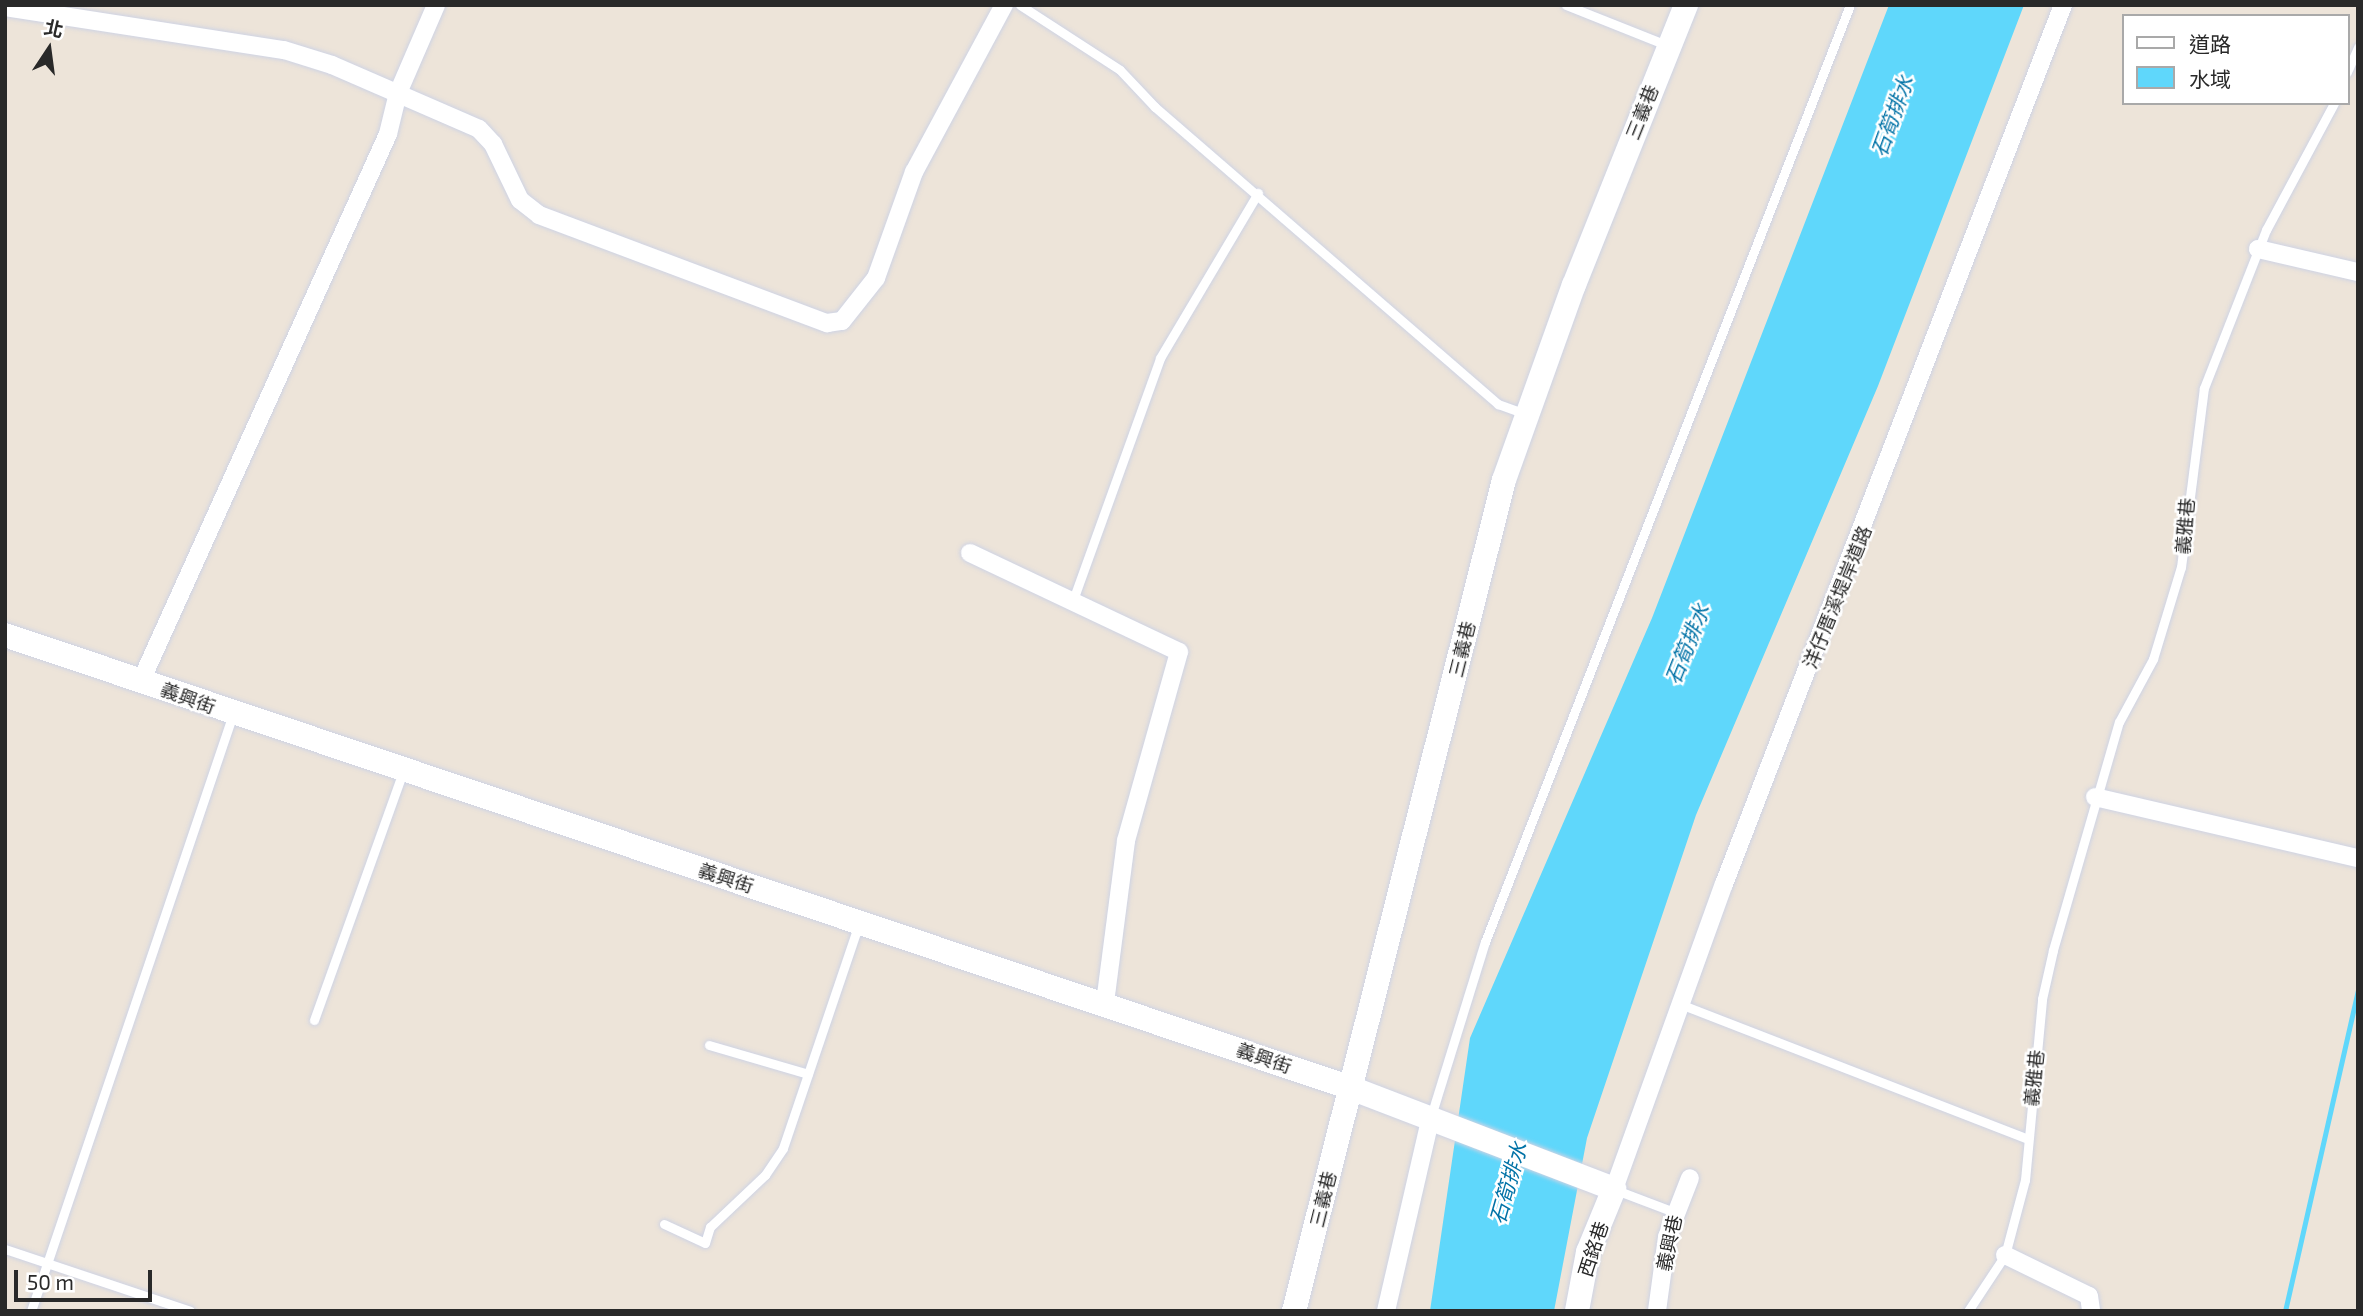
<!DOCTYPE html>
<meta charset="utf-8">
<style>
body{margin:0}
#map{position:relative;width:2363px;height:1316px;overflow:hidden;background:#ede4d9;font-family:"Exo 2","Noto Sans TC",sans-serif}
div>[style]{position:absolute}
.water>*{inset:0;background:#5fd7fb}
.stream>*{height:5px;margin:-2.5px;padding:0 2.5px;transform-origin:2.5px;border-radius:2.5px;background:#5fd7fb}
.roads{filter:drop-shadow(0 0 2px #ced3e4) drop-shadow(0 0 2px #ced3e4)}
.lane>*{height:9px;margin:-4.5px;padding:0 4.5px;transform-origin:4.5px;border-radius:4.5px;background:#fff}
.street>*{height:18px;margin:-9px;padding:0 9px;transform-origin:9px;border-radius:9px;background:#fff}
.secondary>*{height:24px;margin:-12px;padding:0 12px;transform-origin:12px;border-radius:12px;background:#fff}
span{translate:-50% -50%;white-space:nowrap;text-align:center;line-height:1.15;-webkit-text-stroke:5px #fff;paint-order:stroke}
.street-label{font-size:19px;color:#292929}
.water-label{font-size:21px;color:#0072a6;font-style:italic}
.frame{position:absolute;inset:0;border:7px solid #292929;pointer-events:none}
.legend{position:absolute;left:2122px;top:14px;width:228px;height:91px;box-sizing:border-box;background:#fff;border:2px solid #a9a9a9;margin:0;padding:9px 12px;list-style:none;font-size:21px;color:#292929}
.legend li{display:flex;align-items:center;gap:14px;height:35px}
.legend b{width:35px;border:2px solid #a9a9a9}
.north{position:absolute;left:14px;top:14px;width:70px;height:70px;-webkit-text-stroke:5px #fff;paint-order:stroke;rotate:13deg;font-size:19px;font-weight:700;line-height:28px;text-align:center;color:#292929}
.north::after{content:'';display:block;margin:auto;width:24px;height:32px;background:#292929;clip-path:polygon(50% 0,100% 100%,50% 72%,0 100%)}
.scale{position:absolute;left:14px;top:1270px;width:138px;height:32px;box-sizing:border-box;border:4px solid #292929;border-top:0;padding-left:9px;font-size:21px;line-height:24px;white-space:nowrap;color:#292929;-webkit-text-stroke:5px #fff;paint-order:stroke}
</style>
<div id="map">
<div class="water">
<i style="clip-path:polygon(1889px 5px,2024px 5px,1878px 386px,1696px 815px,1587px 1138px,1554px 1311px,1430px 1311px,1470px 1038px,1652px 618px)"></i>
</div>
<div class="stream">
<i style="left:2285px;top:1311px;width:330px;rotate:-77.2deg"></i>
</div>
<div class="roads">
<div class="lane">
<i style="left:1020px;top:5px;width:119px;rotate:33deg"></i>
<i style="left:1120px;top:70px;width:51px;rotate:46.6deg"></i>
<i style="left:1155px;top:107px;width:454px;rotate:40.9deg"></i>
<i style="left:1498px;top:404px;width:30px;rotate:20deg"></i>
<i style="left:1566px;top:5px;width:111px;rotate:21.7deg"></i>
<i style="left:2347px;top:72px;width:27px;rotate:-66deg"></i>
<i style="left:1073px;top:600px;width:257px;rotate:-70.2deg"></i>
<i style="left:1160px;top:358px;width:192px;rotate:-59.3deg"></i>
<i style="left:1680px;top:1004px;width:373px;rotate:21.2deg"></i>
<i style="left:314px;top:1020px;width:263px;rotate:-70.3deg"></i>
<i style="left:709px;top:1045px;width:103px;rotate:16.3deg"></i>
<i style="left:1431px;top:1116px;width:182px;rotate:-72.8deg"></i>
<i style="left:1485px;top:942px;width:1006px;rotate:-68.72deg"></i>
<i style="left:1616px;top:1190px;width:62px;rotate:20.8deg"></i>
<i style="left:664px;top:1224px;width:45px;rotate:24.9deg"></i>
<i style="left:705px;top:1243px;width:17px;rotate:-73deg"></i>
<i style="left:710px;top:1227px;width:76px;rotate:-43.4deg"></i>
<i style="left:765px;top:1175px;width:32px;rotate:-56deg"></i>
<i style="left:783px;top:1148px;width:237px;rotate:-71.3deg"></i>
<i style="left:5px;top:1249px;width:195px;rotate:18.5deg"></i>
<i style="left:31px;top:1311px;width:630px;rotate:-71.31deg"></i>
<i style="left:1968px;top:1311px;width:67px;rotate:-56.5deg"></i>
<i style="left:2005px;top:1255px;width:78px;rotate:-75.1deg"></i>
<i style="left:2025px;top:1180px;width:182px;rotate:-84.6deg"></i>
<i style="left:2042px;top:999px;width:50px;rotate:-77.3deg"></i>
<i style="left:2053px;top:950px;width:237px;rotate:-73.9deg"></i>
<i style="left:2119px;top:722px;width:72px;rotate:-61.6deg"></i>
<i style="left:2153px;top:659px;width:96px;rotate:-73.1deg"></i>
<i style="left:2181px;top:567px;width:180px;rotate:-82.7deg"></i>
<i style="left:2204px;top:388px;width:170px;rotate:-68.6deg"></i>
<i style="left:2266px;top:230px;width:144px;rotate:-61.8deg"></i>
</div>
<div class="street">
<i style="left:5px;top:7px;width:282px;rotate:8.8deg"></i>
<i style="left:284px;top:50px;width:50px;rotate:17.4deg"></i>
<i style="left:332px;top:65px;width:160px;rotate:23.5deg"></i>
<i style="left:479px;top:129px;width:21px;rotate:47deg"></i>
<i style="left:493px;top:144px;width:62px;rotate:64.3deg"></i>
<i style="left:520px;top:200px;width:24px;rotate:38deg"></i>
<i style="left:539px;top:215px;width:308px;rotate:20.6deg"></i>
<i style="left:827px;top:323px;width:15px;rotate:-8deg"></i>
<i style="left:842px;top:321px;width:55px;rotate:-51.7deg"></i>
<i style="left:876px;top:278px;width:113px;rotate:-70.3deg"></i>
<i style="left:914px;top:172px;width:190px;rotate:-61.7deg"></i>
<i style="left:2258px;top:249px;width:103px;rotate:13deg"></i>
<i style="left:970px;top:553px;width:231px;rotate:25.3deg"></i>
<i style="left:1179px;top:652px;width:196px;rotate:105.7deg"></i>
<i style="left:1126px;top:841px;width:163px;rotate:97.4deg"></i>
<i style="left:141px;top:681px;width:600px;rotate:-65.7deg"></i>
<i style="left:388px;top:134px;width:42px;rotate:-76.3deg"></i>
<i style="left:398px;top:93px;width:96px;rotate:-66.6deg"></i>
<i style="left:2095px;top:797px;width:270px;rotate:13.1deg"></i>
<i style="left:1614px;top:1189px;width:324px;rotate:-70.2deg"></i>
<i style="left:1724px;top:884px;width:942px;rotate:-68.91deg"></i>
<i style="left:2005px;top:1255px;width:93px;rotate:26deg"></i>
<i style="left:2089px;top:1296px;width:15px;rotate:82deg"></i>
<i style="left:1386px;top:1311px;width:195px;rotate:-77deg"></i>
<i style="left:1657px;top:1311px;width:75px;rotate:-82.3deg"></i>
<i style="left:1667px;top:1237px;width:63px;rotate:-68.7deg"></i>
</div>
<div class="secondary">
<i style="left:5px;top:635px;width:1420px;rotate:18.6deg"></i>
<i style="left:1351px;top:1088px;width:282px;rotate:21deg"></i>
<i style="left:1614px;top:1189px;width:68px;rotate:112.4deg"></i>
<i style="left:1588px;top:1252px;width:60px;rotate:100.6deg"></i>
<i style="left:1294px;top:1311px;width:857px;rotate:-75.82deg"></i>
<i style="left:1504px;top:480px;width:207px;rotate:-70.3deg"></i>
<i style="left:1574px;top:285px;width:302px;rotate:-68.2deg"></i>
</div>
</div>
<div class="street-label">
<span style="left:1642px;top:112px;rotate:-68deg">三義巷</span>
<span style="left:2185px;top:526px;rotate:-85deg">義雅巷</span>
<span style="left:1837px;top:597px;rotate:-68deg">洋仔厝溪堤岸道路</span>
<span style="left:1462px;top:649px;rotate:-76deg">三義巷</span>
<span style="left:188px;top:698px;rotate:20deg">義興街</span>
<span style="left:726px;top:878px;rotate:18deg">義興街</span>
<span style="left:1264px;top:1058px;rotate:19deg">義興街</span>
<span style="left:2034px;top:1078px;rotate:-84deg">義雅巷</span>
<span style="left:1323px;top:1199px;rotate:-76deg">三義巷</span>
<span style="left:1669px;top:1243px;rotate:-78deg">義興巷</span>
<span style="left:1593px;top:1249px;rotate:-72deg">西銘巷</span>
</div>
<div class="water-label">
<span style="left:1892px;top:116px;rotate:-70deg">石筍排水</span>
<span style="left:1687px;top:644px;rotate:-68deg">石筍排水</span>
<span style="left:1508px;top:1183px;rotate:-74deg">石筍排水</span>
</div>
<div class="frame"></div>
<ul class="legend">
<li><b style="height:9px;background:#fff"></b>道路</li>
<li><b style="height:19px;background:#5fd7fb"></b>水域</li>
</ul>
<div class="north">北</div>
<div class="scale">50 m</div>
</div>
